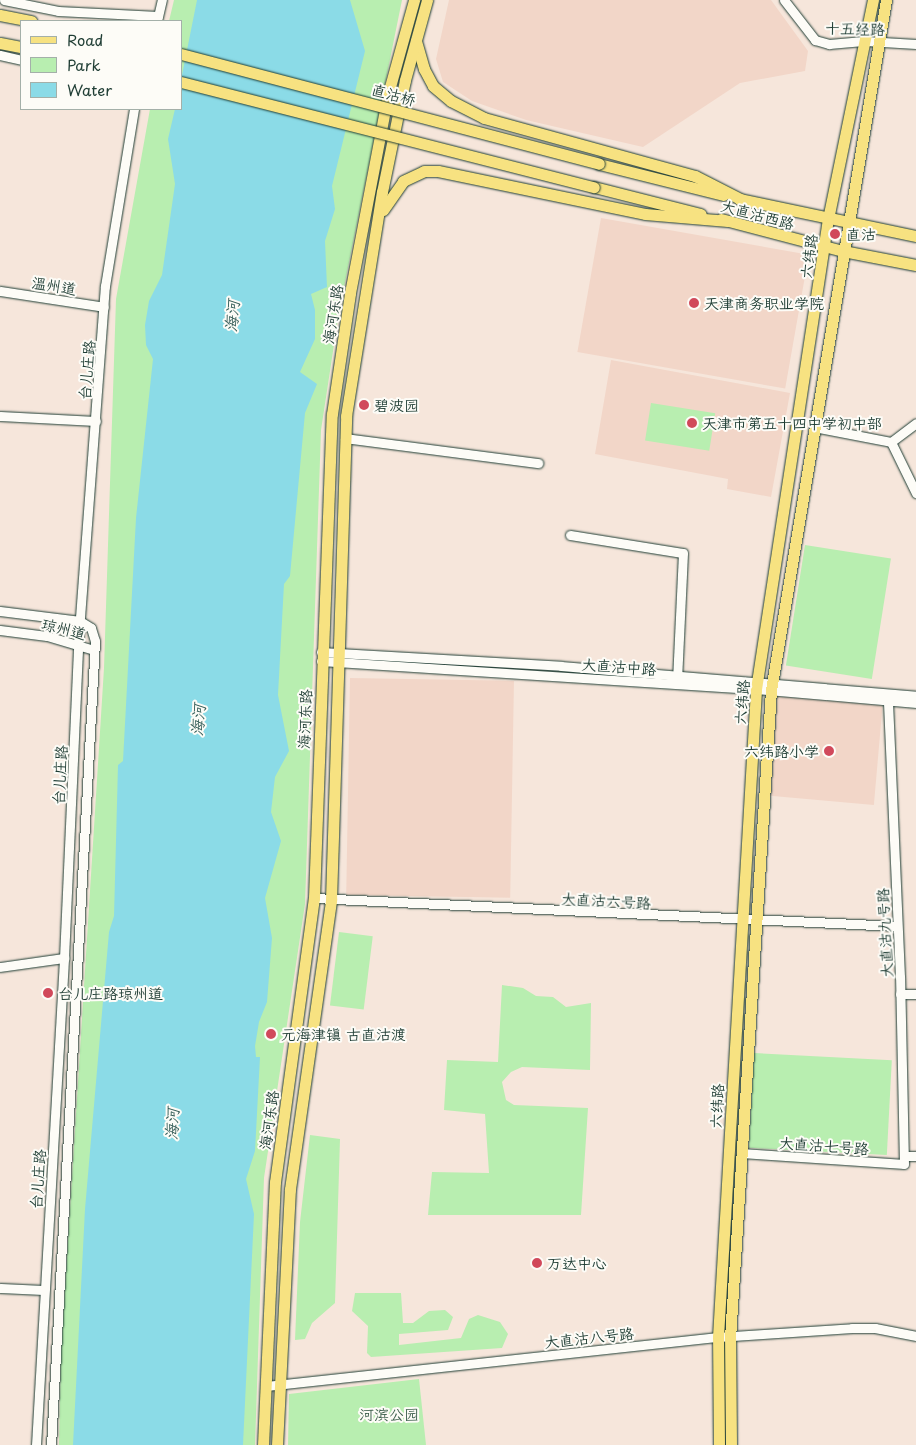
<!DOCTYPE html>
<meta charset="utf-8">
<style>
body{margin:0}
#map{position:relative;width:916px;height:1445px;overflow:hidden;background:#f6e6db;font-family:"Playpen Sans","LXGW WenKai TC",sans-serif}
div>[style]{position:absolute}
.built>*{inset:0;background:#f2d6c8;transform-origin:0 0}
.green>*{inset:0;background:#b8eeb0;transform-origin:0 0}
.water>*{inset:0;background:#8bdbe7}
.roads{filter:drop-shadow(0 0 1px #1f3d34) drop-shadow(0 0 1px #1f3d34)}
.minor>*{height:9px;margin:-4.5px;padding:0 4.5px;transform-origin:4.5px;border-radius:4.5px;background:#fdfcf7}
.major>*{height:11px;margin:-5.5px;padding:0 5.5px;transform-origin:5.5px;border-radius:5.5px;background:#f7e281}
.bridges{filter:drop-shadow(0 0 1px #1f3d34) drop-shadow(0 0 1px #1f3d34)}
.major-bridge>*{height:11px;margin:-5.5px;padding:0 5.5px;transform-origin:5.5px;border-radius:5.5px;background:#f7e281}
.dots>*{width:14px;height:14px;translate:-50% -50%;box-sizing:border-box;border:2px solid #fdfcf7;border-radius:50%}
span{translate:-50% -50%;white-space:nowrap;text-align:center;line-height:1.15;-webkit-text-stroke:4px #fdfcf7;paint-order:stroke}
.street-label{font-size:15px;color:#1f3d34}
.poi-label{font-size:15px;color:#1f3d34}
.left{translate:0 -50%;text-align:left}
.right{translate:-100% -50%;text-align:right}
.park-label{font-size:15px;color:#3e604d}
.water-label{font-size:16px;color:#355d58;font-style:italic}
.legend{position:absolute;left:20px;top:20px;width:162px;height:90px;box-sizing:border-box;background:#fdfcf7;border:1px solid #a4b0a9;margin:0;padding:6px 9px;list-style:none;font-size:15px;color:#1f3d34}
.legend li{display:flex;align-items:center;gap:10px;height:25px}
.legend b{width:25px;border:1px solid #a4b0a9}
</style>
<div id="map">
<div class="built">
<i style="clip-path:polygon(449px 0,771px 0,808px 51px,805px 71px,740px 83px,643px 147px,526px 120px,472px 101px,443px 82px,436px 59px)"></i>
<i style="left:601px;top:218px;width:211px;height:136px;rotate:10deg"></i>
<i style="clip-path:polygon(611px 360px,790px 393px,771px 497px,727px 489px,728px 479px,595px 454px)"></i>
<i style="left:350px;top:678px;width:164px;height:217px;rotate:1deg"></i>
<i style="left:776px;top:696px;width:107px;height:100px;rotate:5deg"></i>
</div>
<div class="green">
<i style="clip-path:polygon(174px 0,402px 0,339px 312px,321px 430px,305px 904px,264px 1178px,255px 1445px,59px 1445px,61px 1353px,104px 668px,116px 299px,150px 109px,181px 109px,181px 21px,169px 21px)"></i>
<i style="left:651px;top:403px;width:65px;height:38px;rotate:9deg"></i>
<i style="left:805px;top:545px;width:87px;height:122px;rotate:9deg"></i>
<i style="left:339px;top:932px;width:34px;height:74px;rotate:7deg"></i>
<i style="clip-path:polygon(502px 985px,523px 988px,536px 996px,553px 997px,566px 1007px,591px 1003px,590px 1070px,522px 1067px,511px 1072px,502px 1082px,506px 1100px,514px 1105px,588px 1108px,581px 1215px,428px 1215px,432px 1172px,489px 1173px,485px 1114px,444px 1110px,447px 1060px,498px 1062px)"></i>
<i style="left:754px;top:1053px;width:138px;height:95px;rotate:3deg"></i>
<i style="clip-path:polygon(310px 1135px,340px 1139px,335px 1303px,312px 1323px,305px 1339px,295px 1340px,300px 1222px)"></i>
<i style="clip-path:polygon(355px 1293px,401px 1293px,403px 1323px,413px 1323px,429px 1311px,445px 1310px,453px 1317px,448px 1330px,399px 1334px,399px 1345px,461px 1338px,469px 1319px,478px 1315px,500px 1322px,508px 1334px,502px 1348px,371px 1357px,367px 1353px,368px 1326px,352px 1311px)"></i>
<i style="clip-path:polygon(419px 1379px,426px 1445px,288px 1445px,289px 1394px)"></i>
</div>
<div class="water">
<i style="clip-path:polygon(197px 0,350px 0,365px 51px,332px 186px,335px 209px,325px 241px,327px 287px,311px 294px,315px 310px,315px 339px,300px 372px,317px 384px,305px 413px,290px 576px,284px 584px,278px 695px,289px 751px,275px 777px,271px 812px,281px 841px,265px 898px,272px 938px,267px 1002px,259px 1022px,255px 1046px,256px 1057px,260px 1057px,255px 1151px,246px 1179px,254px 1214px,243px 1445px,73px 1445px,85px 1209px,109px 932px,114px 916px,118px 765px,123px 761px,136px 518px,153px 359px,146px 345px,145px 325px,149px 301px,162px 275px,175px 184px,168px 139px,175px 109px,181px 109px,181px 80px)"></i>
</div>
<div class="roads">
<div class="minor">
<i style="left:4px;top:0;width:55px;rotate:11.5deg"></i>
<i style="left:58px;top:11px;width:100px;rotate:2.9deg"></i>
<i style="left:784px;top:0;width:51px;rotate:52.2deg"></i>
<i style="left:815px;top:40px;width:15px;rotate:16deg"></i>
<i style="left:829px;top:44px;width:37px;rotate:-5deg"></i>
<i style="left:866px;top:41px;width:50px;rotate:3.4deg"></i>
<i style="left:157px;top:21px;width:22px;rotate:-77deg"></i>
<i style="left:0;top:55px;width:22px;rotate:13deg"></i>
<i style="left:0;top:291px;width:105px;rotate:8.7deg"></i>
<i style="left:0;top:416px;width:96px;rotate:3deg"></i>
<i style="left:814px;top:427px;width:78px;rotate:11deg"></i>
<i style="left:891px;top:442px;width:57px;rotate:63.9deg"></i>
<i style="left:345px;top:438px;width:195px;rotate:7.4deg"></i>
<i style="left:891px;top:442px;width:31px;rotate:-37deg"></i>
<i style="left:570px;top:535px;width:114px;rotate:9.1deg"></i>
<i style="left:683px;top:553px;width:128px;rotate:92.7deg"></i>
<i style="left:0;top:611px;width:81px;rotate:7.1deg"></i>
<i style="left:80px;top:621px;width:13px;rotate:32deg"></i>
<i style="left:91px;top:628px;width:14px;rotate:73deg"></i>
<i style="left:95px;top:641px;width:805px;rotate:93.13deg"></i>
<i style="left:0;top:630px;width:47px;rotate:7.3deg"></i>
<i style="left:47px;top:636px;width:49px;rotate:16.6deg"></i>
<i style="left:321px;top:652px;width:240px;rotate:3.3deg"></i>
<i style="left:561px;top:666px;width:356px;rotate:4.8deg"></i>
<i style="left:321px;top:661px;width:436px;rotate:3.7deg"></i>
<i style="left:756px;top:689px;width:161px;rotate:5deg"></i>
<i style="left:314px;top:898px;width:584px;rotate:2.75deg"></i>
<i style="left:0;top:967px;width:65px;rotate:-8deg"></i>
<i style="left:900px;top:994px;width:16px"></i>
<i style="left:742px;top:1153px;width:162px;rotate:3.9deg"></i>
<i style="left:904px;top:1164px;width:187px;rotate:-91.2deg"></i>
<i style="left:900px;top:977px;width:277px;rotate:-92.5deg"></i>
<i style="left:905px;top:1156px;width:11px"></i>
<i style="left:0;top:1288px;width:44px;rotate:2.6deg"></i>
<i style="left:266px;top:1386px;width:455px;rotate:-6.2deg"></i>
<i style="left:718px;top:1337px;width:134px;rotate:-3.8deg"></i>
<i style="left:852px;top:1328px;width:23px"></i>
<i style="left:875px;top:1328px;width:42px;rotate:11deg"></i>
<i style="left:36px;top:1445px;width:488px;rotate:-86.7deg"></i>
<i style="left:64px;top:958px;width:314px;rotate:-87.4deg"></i>
<i style="left:78px;top:644px;width:359px;rotate:-85.7deg"></i>
<i style="left:105px;top:286px;width:179px;rotate:-80.7deg"></i>
</div>
<div class="major">
<i style="left:0;top:15px;width:32px;rotate:11deg"></i>
<i style="left:416px;top:41px;width:29px;rotate:74deg"></i>
<i style="left:424px;top:69px;width:19px;rotate:62deg"></i>
<i style="left:433px;top:86px;width:23px;rotate:40deg"></i>
<i style="left:451px;top:101px;width:37px;rotate:27deg"></i>
<i style="left:484px;top:118px;width:219px;rotate:15.4deg"></i>
<i style="left:695px;top:176px;width:55px;rotate:27deg"></i>
<i style="left:0;top:43px;width:21px;rotate:11deg"></i>
<i style="left:599px;top:164px;width:128px;rotate:14deg"></i>
<i style="left:594px;top:187px;width:110px;rotate:14.2deg"></i>
<i style="left:739px;top:199px;width:181px;rotate:11.8deg"></i>
<i style="left:383px;top:210px;width:35px;rotate:-55deg"></i>
<i style="left:403px;top:181px;width:23px;rotate:-25deg"></i>
<i style="left:424px;top:171px;width:14px"></i>
<i style="left:438px;top:171px;width:211px;rotate:11.7deg"></i>
<i style="left:645px;top:214px;width:83px;rotate:4.8deg"></i>
<i style="left:721px;top:219px;width:126px;rotate:14.7deg"></i>
<i style="left:843px;top:251px;width:74px;rotate:10.9deg"></i>
<i style="left:263px;top:1445px;width:263px;rotate:-87.4deg"></i>
<i style="left:275px;top:1182px;width:287px;rotate:-82.2deg"></i>
<i style="left:314px;top:898px;width:484px;rotate:-87.9deg"></i>
<i style="left:332px;top:414px;width:122px;rotate:-81.5deg"></i>
<i style="left:350px;top:293px;width:203px;rotate:-79.2deg"></i>
<i style="left:388px;top:94px;width:98px;rotate:-74.5deg"></i>
<i style="left:277px;top:1445px;width:256px;rotate:-87.1deg"></i>
<i style="left:290px;top:1189px;width:292px;rotate:-81.9deg"></i>
<i style="left:331px;top:900px;width:484px;rotate:-88.2deg"></i>
<i style="left:346px;top:416px;width:227px;rotate:-80.9deg"></i>
<i style="left:382px;top:192px;width:114px;rotate:-78.4deg"></i>
<i style="left:405px;top:80px;width:83px;rotate:-74.6deg"></i>
<i style="left:719px;top:1445px;width:108px;rotate:-90.5deg"></i>
<i style="left:718px;top:1337px;width:649px;rotate:-86.64deg"></i>
<i style="left:756px;top:689px;width:475px;rotate:-81.3deg"></i>
<i style="left:828px;top:219px;width:224px;rotate:-78.4deg"></i>
<i style="left:731px;top:1445px;width:107px;rotate:-90.5deg"></i>
<i style="left:730px;top:1338px;width:649px;rotate:-86.38deg"></i>
<i style="left:771px;top:690px;width:700px;rotate:-80.54deg"></i>
</div>
</div>
<div class="bridges">
<div class="major-bridge">
<i style="left:181px;top:54px;width:432px;rotate:14.7deg"></i>
<i style="left:181px;top:82px;width:426px;rotate:14.3deg"></i>
</div>
</div>
<div class="dots">
<i style="left:835px;top:234px;background:#d1495b"></i>
<i style="left:694px;top:303px;background:#d1495b"></i>
<i style="left:364px;top:405px;background:#d1495b"></i>
<i style="left:692px;top:423px;background:#d1495b"></i>
<i style="left:829px;top:751px;background:#d1495b"></i>
<i style="left:48px;top:993px;background:#d1495b"></i>
<i style="left:271px;top:1034px;background:#d1495b"></i>
<i style="left:537px;top:1263px;background:#d1495b"></i>
</div>
<div class="street-label">
<span style="left:855px;top:28px;rotate:1deg">十五经路</span>
<span style="left:394px;top:94px;rotate:15deg">直沽桥</span>
<span style="left:758px;top:214px;rotate:15deg">大直沽西路</span>
<span style="left:808px;top:256px;rotate:-82deg">六纬路</span>
<span style="left:54px;top:285px;rotate:9deg">温州道</span>
<span style="left:332px;top:314px;rotate:-81deg">海河东路</span>
<span style="left:86px;top:370px;rotate:-85deg">台儿庄路</span>
<span style="left:64px;top:628px;rotate:14deg">琼州道</span>
<span style="left:619px;top:666px;rotate:4deg">大直沽中路</span>
<span style="left:741px;top:702px;rotate:-85deg">六纬路</span>
<span style="left:304px;top:719px;rotate:-88deg">海河东路</span>
<span style="left:59px;top:775px;rotate:-87deg">台儿庄路</span>
<span style="left:606px;top:900px;rotate:3deg">大直沽六号路</span>
<span style="left:884px;top:933px;rotate:-93deg">大直沽九号路</span>
<span style="left:716px;top:1106px;rotate:-87deg">六纬路</span>
<span style="left:268px;top:1120px;rotate:-82deg">海河东路</span>
<span style="left:824px;top:1145px;rotate:4deg">大直沽七号路</span>
<span style="left:37px;top:1179px;rotate:-86deg">台儿庄路</span>
<span style="left:589px;top:1337px;rotate:-6deg">大直沽八号路</span>
</div>
<div class="poi-label">
<span class="left" style="left:846px;top:234px">直沽</span>
<span class="left" style="left:704px;top:303px">天津商务职业学院</span>
<span class="left" style="left:374px;top:405px">碧波园</span>
<span class="left" style="left:702px;top:423px">天津市第五十四中学初中部</span>
<span class="right" style="left:819px;top:751px">六纬路小学</span>
<span class="left" style="left:58px;top:993px">台儿庄路琼州道</span>
<span class="left" style="left:281px;top:1034px">元海津镇 古直沽渡</span>
<span class="left" style="left:547px;top:1263px">万达中心</span>
</div>
<div class="park-label">
<span style="left:389px;top:1414px">河滨公园</span>
</div>
<div class="water-label">
<span style="left:231px;top:316px;rotate:-85deg">海河</span>
<span style="left:197px;top:720px;rotate:-85deg">海河</span>
<span style="left:171px;top:1124px;rotate:-87deg">海河</span>
</div>
<ul class="legend">
<li><b style="height:6px;background:#f7e281"></b>Road</li>
<li><b style="height:14px;background:#b8eeb0"></b>Park</li>
<li><b style="height:14px;background:#8bdbe7"></b>Water</li>
</ul>
</div>
